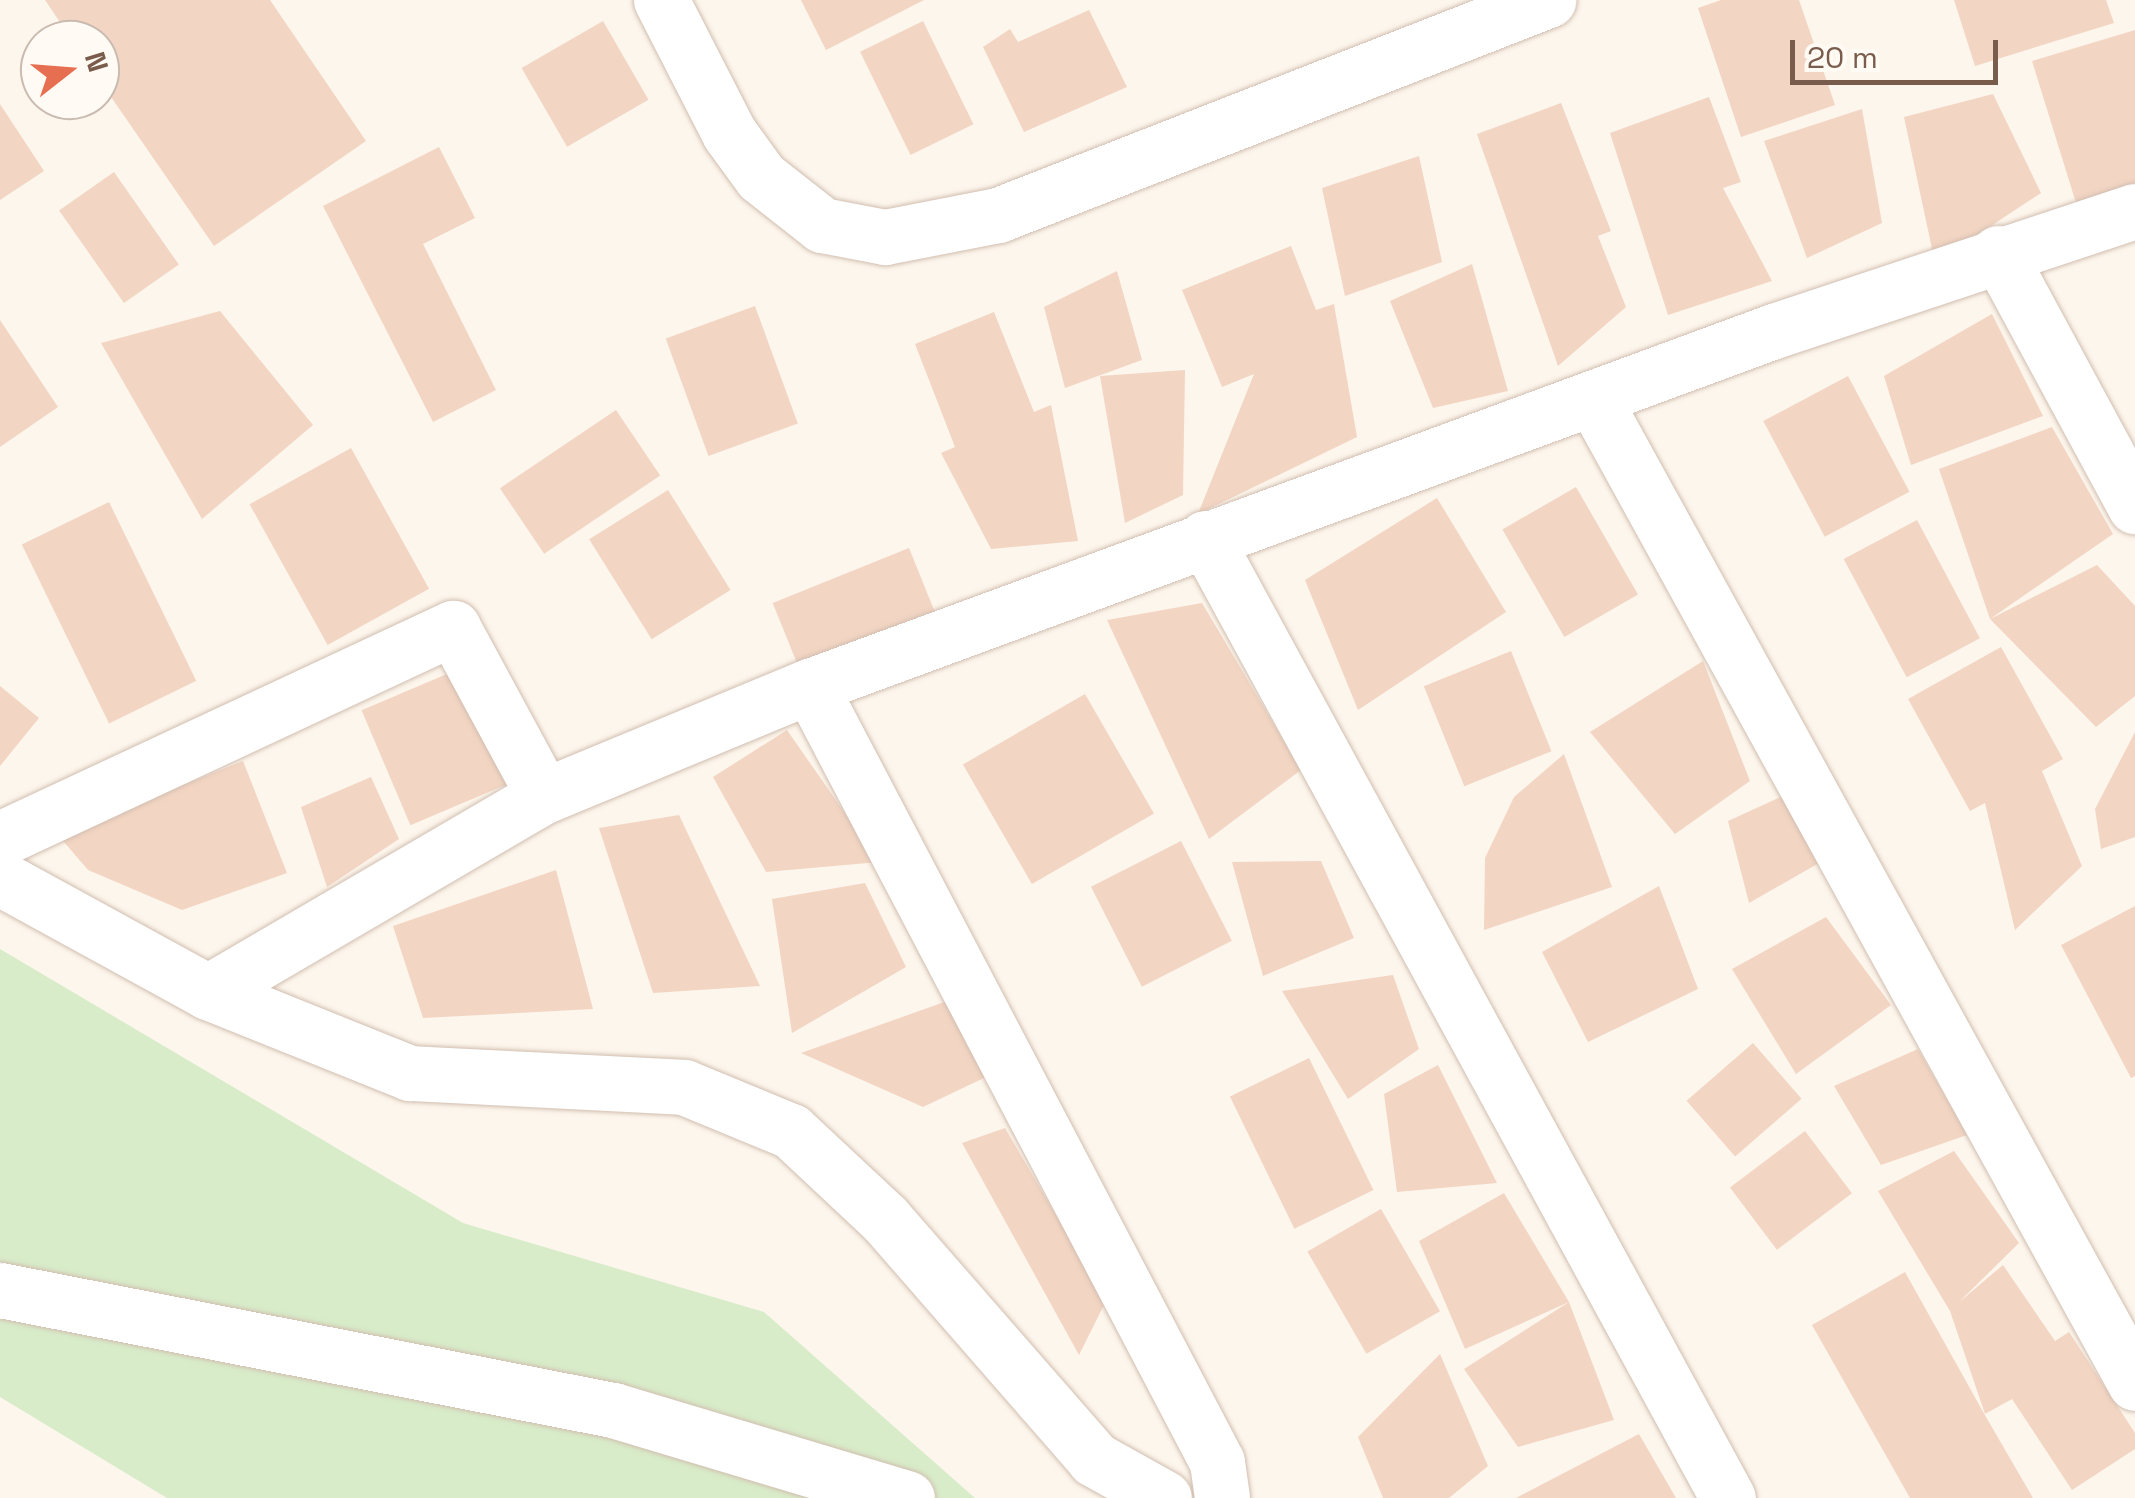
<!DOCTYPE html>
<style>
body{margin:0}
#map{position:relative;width:2135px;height:1498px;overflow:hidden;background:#fdf6ec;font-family:"Space Grotesk",sans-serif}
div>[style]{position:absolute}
.green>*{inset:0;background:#d8ecc9}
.building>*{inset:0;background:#f3d5c3;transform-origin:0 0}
.roads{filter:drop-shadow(0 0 2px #d1beb0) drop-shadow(0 0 2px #d1beb0)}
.minor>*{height:55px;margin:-27.5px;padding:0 27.5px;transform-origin:27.5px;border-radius:27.5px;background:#fff}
span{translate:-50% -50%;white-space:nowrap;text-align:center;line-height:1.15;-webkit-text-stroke:9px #fffaf3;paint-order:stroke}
.north{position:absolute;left:20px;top:20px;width:100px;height:100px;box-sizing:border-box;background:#fffaf3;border:2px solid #cabbb1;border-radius:50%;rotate:73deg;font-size:28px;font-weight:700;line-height:40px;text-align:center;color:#7a5c4d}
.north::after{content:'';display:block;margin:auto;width:35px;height:45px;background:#e76f51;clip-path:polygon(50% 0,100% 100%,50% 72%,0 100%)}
.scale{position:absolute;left:1790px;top:40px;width:208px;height:45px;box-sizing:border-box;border:5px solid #7a5c4d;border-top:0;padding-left:12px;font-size:30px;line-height:35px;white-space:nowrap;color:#7a5c4d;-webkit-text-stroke:8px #fffaf3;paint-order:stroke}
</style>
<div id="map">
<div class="green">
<i style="clip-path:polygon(0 949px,463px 1223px,764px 1312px,975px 1498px,167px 1498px,0 1397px)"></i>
</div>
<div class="building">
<i style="clip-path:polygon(45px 0,270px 0,366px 141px,214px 246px,100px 81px,100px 40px,72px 40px)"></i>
<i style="clip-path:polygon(801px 0,924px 0,826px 50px)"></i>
<i style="clip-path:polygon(1721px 0,1799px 0,1835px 105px,1741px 137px,1698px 8px)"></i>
<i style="clip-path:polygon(1954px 0,2106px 0,2114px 23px,1975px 66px)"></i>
<i style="clip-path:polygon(1089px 10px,1127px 87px,1024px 132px,983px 47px,1010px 29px,1018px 42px)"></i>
<i style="left:603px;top:21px;width:91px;height:94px;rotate:60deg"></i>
<i style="left:923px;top:21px;width:115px;height:70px;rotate:64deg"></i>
<i style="clip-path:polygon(2135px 30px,2135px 185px,2076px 203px,2032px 61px)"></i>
<i style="clip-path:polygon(1993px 94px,2041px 193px,1935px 263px,1904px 117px)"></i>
<i style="clip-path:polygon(1709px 97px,1741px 182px,1723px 188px,1772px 281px,1668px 315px,1610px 133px)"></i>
<i style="clip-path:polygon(1561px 103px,1611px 231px,1598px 236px,1626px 307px,1558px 366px,1477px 134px)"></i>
<i style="clip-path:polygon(0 104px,44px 171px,0 200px)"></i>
<i style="clip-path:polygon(1862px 109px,1882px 223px,1807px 258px,1764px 141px)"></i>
<i style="clip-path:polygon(439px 147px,475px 218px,423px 244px,496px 390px,433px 422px,323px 206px)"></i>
<i style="clip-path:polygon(1419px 156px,1442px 262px,1345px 296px,1322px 188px)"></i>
<i style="left:114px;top:172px;width:113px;height:67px;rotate:55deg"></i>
<i style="clip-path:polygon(1291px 246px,1316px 310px,1334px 304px,1357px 437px,1198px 514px,1254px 374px,1222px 387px,1182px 290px)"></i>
<i style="clip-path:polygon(1472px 264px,1508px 391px,1433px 408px,1390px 301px)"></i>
<i style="clip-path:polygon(1117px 271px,1142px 360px,1065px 388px,1044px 307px)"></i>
<i style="left:755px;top:306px;width:125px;height:95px;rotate:70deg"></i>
<i style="clip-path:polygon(220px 311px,313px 425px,202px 519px,101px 343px)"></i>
<i style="clip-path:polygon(994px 312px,1034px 412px,1051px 405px,1078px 541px,991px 549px,941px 453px,955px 447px,915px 344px)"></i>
<i style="clip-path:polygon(1992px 314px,2043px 416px,1911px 465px,1884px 376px)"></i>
<i style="clip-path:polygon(0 320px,58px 407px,0 447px)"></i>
<i style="clip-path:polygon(1185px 370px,1183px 495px,1125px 523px,1100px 376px)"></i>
<i style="left:1848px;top:376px;width:131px;height:96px;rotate:62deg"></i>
<i style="left:616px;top:410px;width:79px;height:140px;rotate:56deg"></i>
<i style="clip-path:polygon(2052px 427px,2113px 534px,1990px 619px,1939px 469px)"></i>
<i style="left:351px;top:448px;width:161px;height:116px;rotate:61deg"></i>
<i style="left:1576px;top:487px;width:124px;height:85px;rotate:60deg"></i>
<i style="left:668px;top:490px;width:118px;height:93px;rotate:58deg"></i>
<i style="clip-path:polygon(1437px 498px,1506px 612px,1358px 710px,1305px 580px)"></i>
<i style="left:109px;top:502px;width:199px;height:97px;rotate:64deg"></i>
<i style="left:1917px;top:520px;width:134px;height:83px;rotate:62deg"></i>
<i style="left:909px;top:548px;width:77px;height:147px;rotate:68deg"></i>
<i style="clip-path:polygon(2097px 565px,2135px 606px,2135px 696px,2096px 727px,1990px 619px)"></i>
<i style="clip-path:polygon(1202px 603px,1301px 770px,1209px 839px,1107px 620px)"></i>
<i style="clip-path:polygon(2001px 647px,2063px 759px,2042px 771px,2082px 866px,2015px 930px,1985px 803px,1970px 811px,1908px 699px)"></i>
<i style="left:1511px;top:651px;width:108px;height:94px;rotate:68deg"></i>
<i style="clip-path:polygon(1703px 661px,1750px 781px,1675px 834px,1590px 732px)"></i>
<i style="left:461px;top:668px;width:125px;height:108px;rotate:67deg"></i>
<i style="clip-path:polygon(0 686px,39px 718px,0 766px)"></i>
<i style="left:1085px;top:694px;width:138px;height:141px;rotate:60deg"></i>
<i style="clip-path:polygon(787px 730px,879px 862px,766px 872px,713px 777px)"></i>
<i style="clip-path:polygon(2135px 732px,2135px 837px,2101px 849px,2095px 809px)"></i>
<i style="clip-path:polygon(1564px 754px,1612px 887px,1484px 930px,1485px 858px,1514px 797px)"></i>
<i style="clip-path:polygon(243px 761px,287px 873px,182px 910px,88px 870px,58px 835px)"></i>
<i style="clip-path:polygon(371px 777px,399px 839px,327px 887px,301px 807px)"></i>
<i style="clip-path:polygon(1785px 795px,1826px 859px,1749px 903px,1728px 821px)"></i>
<i style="clip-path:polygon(679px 815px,760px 986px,653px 993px,599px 828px)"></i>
<i style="left:1181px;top:841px;width:112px;height:101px;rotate:63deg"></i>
<i style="clip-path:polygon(1321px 861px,1354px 938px,1263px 976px,1232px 862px)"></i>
<i style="clip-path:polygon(556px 870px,593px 1009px,423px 1018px,393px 926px)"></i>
<i style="clip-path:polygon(865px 883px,906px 967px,792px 1033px,772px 899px)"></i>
<i style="clip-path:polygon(1659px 886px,1698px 989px,1588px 1042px,1542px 952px)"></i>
<i style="clip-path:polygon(2135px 906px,2135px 1076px,2131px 1078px,2061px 945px)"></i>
<i style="clip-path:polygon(1826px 917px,1891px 1005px,1796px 1074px,1732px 969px)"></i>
<i style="clip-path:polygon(1393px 975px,1419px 1049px,1348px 1099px,1282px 991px)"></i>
<i style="clip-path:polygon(950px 1000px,986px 1077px,923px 1107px,801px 1053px)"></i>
<i style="left:1753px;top:1043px;width:74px;height:88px;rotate:49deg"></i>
<i style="clip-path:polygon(1918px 1049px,1967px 1135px,1881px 1165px,1834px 1086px)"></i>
<i style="left:1309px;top:1058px;width:147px;height:88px;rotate:64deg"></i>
<i style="clip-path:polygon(1438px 1065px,1497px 1183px,1397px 1192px,1384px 1094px)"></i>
<i style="clip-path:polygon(1005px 1128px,1106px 1301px,1079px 1355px,962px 1143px)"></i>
<i style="left:1805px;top:1131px;width:78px;height:94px;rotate:53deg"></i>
<i style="clip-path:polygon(1954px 1151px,2019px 1243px,1958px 1303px,2003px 1265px,2055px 1341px,2069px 1332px,2135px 1433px,2135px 1449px,2072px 1490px,2012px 1399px,1985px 1414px,1950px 1311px,1878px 1191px)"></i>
<i style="clip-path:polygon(1504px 1193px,1569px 1302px,1614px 1420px,1518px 1447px,1464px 1369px,1569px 1302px,1465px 1349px,1419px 1241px)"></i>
<i style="left:1381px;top:1209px;width:118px;height:85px;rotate:60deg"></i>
<i style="clip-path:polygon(1905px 1272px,1986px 1417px,2033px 1498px,1910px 1498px,1812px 1325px)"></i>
<i style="clip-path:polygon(1440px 1354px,1488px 1466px,1449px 1498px,1383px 1498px,1358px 1437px)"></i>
<i style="clip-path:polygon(1639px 1434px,1676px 1498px,1516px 1498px)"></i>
</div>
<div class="roads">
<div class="minor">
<i style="left:661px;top:0;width:149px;rotate:62.9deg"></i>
<i style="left:729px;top:133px;width:54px;rotate:54deg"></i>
<i style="left:761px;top:177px;width:78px;rotate:38.2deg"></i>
<i style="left:822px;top:225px;width:64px;rotate:10.8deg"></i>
<i style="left:885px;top:237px;width:115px;rotate:-11deg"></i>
<i style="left:998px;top:215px;width:591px;rotate:-21.35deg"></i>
<i style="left:1998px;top:253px;width:288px;rotate:61.6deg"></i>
<i style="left:1594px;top:400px;width:1122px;rotate:61.17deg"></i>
<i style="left:1205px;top:538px;width:1093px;rotate:61.42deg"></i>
<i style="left:810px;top:686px;width:876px;rotate:62.32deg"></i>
<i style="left:1217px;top:1462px;width:36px;rotate:82deg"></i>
<i style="left:0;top:839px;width:500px;rotate:-25deg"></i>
<i style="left:453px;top:628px;width:191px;rotate:61.6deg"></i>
<i style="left:0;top:878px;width:237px;rotate:28.7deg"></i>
<i style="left:208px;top:992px;width:218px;rotate:21.9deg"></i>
<i style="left:410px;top:1073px;width:274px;rotate:2.9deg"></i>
<i style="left:684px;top:1087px;width:116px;rotate:22.4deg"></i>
<i style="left:791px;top:1131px;width:129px;rotate:43.1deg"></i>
<i style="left:885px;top:1219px;width:318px;rotate:48.9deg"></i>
<i style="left:1094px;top:1459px;width:80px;rotate:29.1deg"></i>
<i style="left:208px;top:992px;width:389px;rotate:-30.3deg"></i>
<i style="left:544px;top:796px;width:288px;rotate:-22.5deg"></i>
<i style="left:810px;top:686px;width:1027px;rotate:-20.22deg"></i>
<i style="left:1774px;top:331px;width:380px;rotate:-18.4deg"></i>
<i style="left:0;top:1290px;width:625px;rotate:11.08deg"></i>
<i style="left:613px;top:1410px;width:307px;rotate:16.7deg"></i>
</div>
</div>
<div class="north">N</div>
<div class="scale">20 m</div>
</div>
